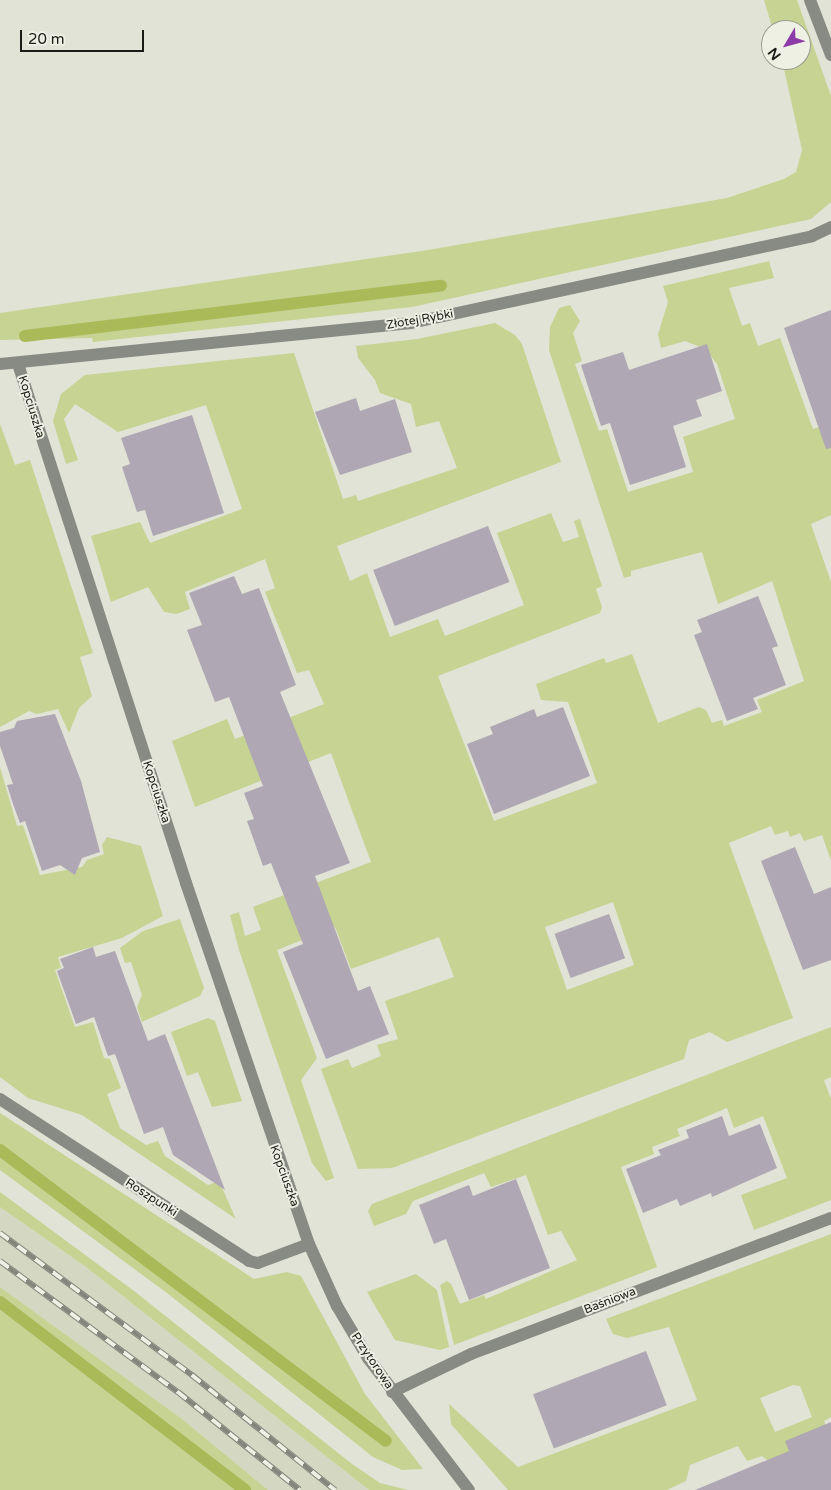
<!DOCTYPE html>
<meta charset="utf-8">
<style>
body{margin:0}
#map{position:relative;width:831px;height:1490px;overflow:hidden;background:#e0e3d5;font-family:"Varela Round",sans-serif}
div>[style]{position:absolute}
.built>*{inset:0;background:#d4d8c3}
.green>*{inset:0;background:#c6d393}
.stream>*{height:12px;margin:-6px;padding:0 6px;transform-origin:6px;border-radius:6px;background:#aaba59}
.building>*{inset:0;background:#afa7b3;transform-origin:0 0}
.minor>*{height:12px;margin:-6px;padding:0 6px;transform-origin:6px;border-radius:6px;background:#888a84}
.rail>*{height:5.5px;margin-top:-2.75px;transform-origin:0;background:repeating-linear-gradient(90deg,#edf0e2 0 11px,#84867c 0 22px);box-sizing:border-box;border-block:1px solid #84867c}
span{translate:-50% -50%;white-space:nowrap;text-align:center;line-height:1.15;-webkit-text-stroke:4px #edf0e2;paint-order:stroke}
.street-label{font-size:12px;color:#1b1c17}
.north{position:absolute;left:761px;top:20px;width:50px;height:50px;box-sizing:border-box;background:#edf0e2;border:1px solid #999b91;border-radius:50%;rotate:233deg;font-size:14px;font-weight:700;line-height:20px;text-align:center;color:#1b1c17}
.north::after{content:'';display:block;margin:auto;width:18px;height:22px;background:#8e3baa;clip-path:polygon(50% 0,100% 100%,50% 72%,0 100%)}
.scale{position:absolute;left:20px;top:30px;width:124px;height:22px;box-sizing:border-box;border:2px solid #1b1c17;border-top:0;padding-left:6px;font-size:15px;line-height:18px;white-space:nowrap;color:#1b1c17;-webkit-text-stroke:4px #edf0e2;paint-order:stroke}
</style>
<div id="map">
<div class="built">
<i style="clip-path:polygon(0 1207px,86px 1267px,369px 1490px,268px 1490px,182px 1419px,0 1287px)"></i>
</div>
<div class="green">
<i style="clip-path:polygon(764px 0,797px 0,831px 96px,831px 202px,811px 219px,412px 307px,93px 342px,92px 338px,0 340px,0 313px,428px 250px,727px 198px,784px 179px,796px 172px,802px 150px,782px 60px,801px 60px,801px 30px,773px 30px)"></i>
<i style="clip-path:polygon(evenodd,769px 261px,774px 278px,729px 288px,742px 326px,750px 323px,758px 346px,780px 338px,813px 429px,831px 423px,831px 515px,811px 524px,831px 582px,831px 861px,822px 835px,804px 841px,800px 833px,790px 837px,788px 831px,775px 835px,771px 826px,729px 843px,793px 1018px,727px 1042px,710px 1032px,689px 1040px,684px 1059px,392px 1168px,358px 1169px,321px 1069px,348px 1059px,352px 1068px,381px 1056px,377px 1045px,398px 1039px,385px 1001px,454px 977px,439px 937px,351px 969px,335px 927px,277px 950px,317px 1058px,301px 1080px,334px 1178px,326px 1181px,312px 1163px,239px 950px,230px 915px,239px 912px,245px 936px,261px 930px,253px 907px,371px 862px,331px 753px,195px 807px,172px 741px,227px 719px,235px 739px,324px 704px,309px 670px,297px 673px,265px 592px,275px 588px,265px 559px,185px 592px,190px 609px,176px 614px,164px 612px,148px 587px,111px 602px,91px 536px,140px 522px,150px 543px,242px 509px,206px 405px,118px 432px,75px 404px,64px 419px,78px 460px,66px 464px,53px 421px,61px 394px,85px 375px,294px 353px,343px 499px,356px 495px,358px 501px,457px 468px,439px 421px,416px 427px,411px 404px,380px 393px,375px 380px,358px 358px,356px 346px,417px 339px,495px 323px,515px 335px,522px 344px,561px 462px,337px 546px,350px 581px,367px 573px,390px 637px,438px 619px,445px 636px,524px 605px,497px 533px,551px 513px,563px 542px,579px 537px,574px 521px,580px 519px,602px 586px,596px 589px,602px 607px,600px 613px,438px 676px,494px 821px,597px 783px,568px 702px,541px 700px,536px 684px,604px 658px,606px 663px,632px 654px,658px 723px,699px 707px,706px 710px,712px 723px,722px 720px,724px 726px,762px 712px,757px 700px,804px 681px,772px 581px,718px 604px,702px 552px,631px 571px,631px 576px,624px 578px,549px 350px,550px 327px,559px 308px,570px 305px,580px 321px,573px 333px,582px 361px,575px 364px,599px 431px,607px 429px,628px 492px,693px 472px,683px 437px,735px 419px,717px 364px,705px 349px,685px 341px,661px 348px,658px 334px,668px 302px,663px 286px,769px 261px,613px 902px,634px 965px,567px 990px,545px 927px,613px 902px)"></i>
<i style="clip-path:polygon(0 424px,15px 465px,30px 460px,93px 653px,80px 657px,92px 696px,79px 708px,69px 733px,58px 709px,37px 714px,29px 711px,0 727px)"></i>
<i style="clip-path:polygon(0 767px,17px 826px,23px 825px,40px 875px,82px 867px,87px 860px,104px 854px,102px 845px,107px 837px,141px 846px,163px 916px,122px 938px,58px 957px,61px 968px,55px 970px,75px 1027px,93px 1022px,104px 1058px,110px 1059px,121px 1088px,107px 1094px,120px 1128px,146px 1145px,158px 1141px,165px 1156px,208px 1185px,219px 1181px,236px 1219px,82px 1115px,28px 1098px,0 1077px)"></i>
<i style="clip-path:polygon(180px 919px,204px 988px,200px 996px,142px 1022px,137px 1007px,142px 995px,131px 962px,125px 963px,120px 948px,143px 931px)"></i>
<i style="clip-path:polygon(208px 1018px,215px 1021px,242px 1101px,212px 1107px,198px 1072px,187px 1076px,171px 1032px)"></i>
<i style="clip-path:polygon(831px 1027px,831px 1077px,824px 1080px,831px 1099px,831px 1200px,754px 1230px,741px 1195px,787px 1178px,763px 1116px,734px 1128px,727px 1108px,677px 1129px,680px 1136px,652px 1147px,654px 1154px,621px 1167px,657px 1267px,454px 1345px,440px 1285px,447px 1281px,451px 1284px,460px 1304px,484px 1295px,486px 1299px,577px 1260px,561px 1231px,548px 1235px,526px 1175px,491px 1187px,484px 1173px,413px 1201px,406px 1214px,374px 1226px,368px 1211px,372px 1204px)"></i>
<i style="clip-path:polygon(0 1113px,254px 1279px,287px 1272px,301px 1276px,365px 1394px,423px 1469px,402px 1470px,373px 1457px,167px 1293px,0 1170px)"></i>
<i style="clip-path:polygon(0 1192px,134px 1291px,352px 1464px,380px 1483px,408px 1490px,369px 1490px,86px 1267px,0 1207px)"></i>
<i style="clip-path:polygon(evenodd,831px 1234px,831px 1417px,824px 1421px,831px 1439px,780px 1490px,767px 1460px,762px 1456px,747px 1461px,738px 1446px,690px 1465px,686px 1481px,667px 1490px,508px 1490px,451px 1424px,449px 1404px,518px 1467px,697px 1400px,669px 1327px,627px 1338px,613px 1334px,606px 1319px,831px 1234px,793px 1385px,800px 1386px,812px 1417px,775px 1432px,760px 1398px,793px 1385px)"></i>
<i style="clip-path:polygon(416px 1274px,437px 1290px,449px 1347px,440px 1350px,395px 1340px,367px 1292px)"></i>
<i style="clip-path:polygon(0 1287px,182px 1419px,268px 1490px,0 1490px)"></i>
</div>
<div class="stream">
<i style="left:25px;top:336px;width:419px;rotate:-6.9deg"></i>
<i style="left:0;top:1150px;width:483px;rotate:37deg"></i>
<i style="left:0;top:1302px;width:309px;rotate:37.5deg"></i>
</div>
<div class="building">
<i style="clip-path:polygon(831px 310px,831px 448px,826px 449px,784px 328px)"></i>
<i style="clip-path:polygon(707px 344px,722px 391px,696px 400px,702px 416px,673px 426px,686px 467px,630px 485px,610px 423px,601px 426px,581px 365px,623px 352px,629px 370px)"></i>
<i style="clip-path:polygon(356px 398px,360px 411px,395px 399px,412px 452px,340px 475px,315px 412px)"></i>
<i style="clip-path:polygon(192px 415px,224px 513px,153px 536px,145px 510px,137px 512px,122px 467px,130px 464px,121px 438px)"></i>
<i style="left:488px;top:526px;width:60px;height:123px;rotate:69deg"></i>
<i style="clip-path:polygon(234px 576px,242px 594px,259px 588px,296px 685px,280px 692px,350px 863px,315px 876px,358px 991px,370px 986px,389px 1034px,326px 1059px,283px 952px,303px 944px,271px 863px,263px 866px,247px 821px,254px 819px,244px 793px,263px 786px,229px 697px,215px 702px,187px 630px,202px 625px,189px 593px)"></i>
<i style="clip-path:polygon(758px 596px,778px 646px,772px 648px,786px 685px,753px 698px,758px 709px,727px 721px,694px 635px,702px 632px,697px 620px)"></i>
<i style="clip-path:polygon(563px 707px,590px 776px,494px 814px,467px 744px,493px 734px,490px 727px,534px 709px,537px 717px)"></i>
<i style="clip-path:polygon(55px 714px,81px 781px,100px 852px,82px 858px,75px 875px,60px 865px,42px 871px,25px 821px,20px 823px,13px 804px,7px 785px,13px 784px,0 746px,0 732px,14px 728px,17px 721px)"></i>
<i style="clip-path:polygon(795px 847px,814px 894px,831px 887px,831px 960px,803px 970px,761px 861px)"></i>
<i style="left:609px;top:914px;width:47px;height:58px;rotate:70deg"></i>
<i style="clip-path:polygon(93px 947px,96px 957px,115px 951px,148px 1041px,165px 1034px,225px 1190px,173px 1155px,163px 1127px,144px 1134px,115px 1054px,108px 1056px,94px 1017px,76px 1024px,57px 971px,64px 968px,60px 959px)"></i>
<i style="clip-path:polygon(722px 1116px,729px 1136px,760px 1124px,777px 1168px,712px 1197px,711px 1193px,680px 1206px,677px 1199px,643px 1213px,626px 1169px,661px 1155px,658px 1150px,689px 1138px,686px 1130px)"></i>
<i style="clip-path:polygon(516px 1179px,550px 1268px,469px 1300px,446px 1239px,434px 1244px,419px 1205px,469px 1185px,473px 1196px)"></i>
<i style="left:646px;top:1351px;width:58px;height:121px;rotate:69deg"></i>
<i style="clip-path:polygon(831px 1422px,831px 1490px,695px 1490px,789px 1451px,785px 1441px)"></i>
</div>
<div class="minor">
<i style="left:810px;top:0;width:59px;rotate:69.1deg"></i>
<i style="left:0;top:364px;width:413px;rotate:-5.7deg"></i>
<i style="left:411px;top:323px;width:410px;rotate:-12.2deg"></i>
<i style="left:812px;top:236px;width:21px;rotate:-25deg"></i>
<i style="left:18px;top:364px;width:546px;rotate:72.06deg"></i>
<i style="left:186px;top:883px;width:381px;rotate:71.2deg"></i>
<i style="left:309px;top:1244px;width:68px;rotate:65.7deg"></i>
<i style="left:337px;top:1306px;width:61px;rotate:59.2deg"></i>
<i style="left:368px;top:1358px;width:166px;rotate:52.6deg"></i>
<i style="left:0;top:1099px;width:297px;rotate:33deg"></i>
<i style="left:249px;top:1261px;width:9px;rotate:13deg"></i>
<i style="left:258px;top:1263px;width:54px;rotate:-20.4deg"></i>
<i style="left:392px;top:1392px;width:88px;rotate:-25.7deg"></i>
<i style="left:471px;top:1354px;width:385px;rotate:-20.7deg"></i>
</div>
<div class="rail">
<i style="left:0;top:1233px;width:239px;rotate:36.5deg"></i>
<i style="left:192px;top:1375px;width:184px;rotate:38.8deg"></i>
<i style="left:0;top:1261px;width:221px;rotate:36.4deg"></i>
<i style="left:178px;top:1392px;width:156px;rotate:38.8deg"></i>
</div>
<div class="street-label">
<span style="left:420px;top:320px;rotate:-10deg">Złotej Rybki</span>
<span style="left:31px;top:407px;rotate:73deg">Kopciuszka</span>
<span style="left:156px;top:792px;rotate:72deg">Kopciuszka</span>
<span style="left:284px;top:1176px;rotate:70deg">Kopciuszka</span>
<span style="left:151px;top:1198px;rotate:33deg">Roszpunki</span>
<span style="left:610px;top:1301px;rotate:-21deg">Baśniowa</span>
<span style="left:372px;top:1361px;rotate:56deg">Przytorowa</span>
</div>
<div class="north">N</div>
<div class="scale">20 m</div>
</div>
